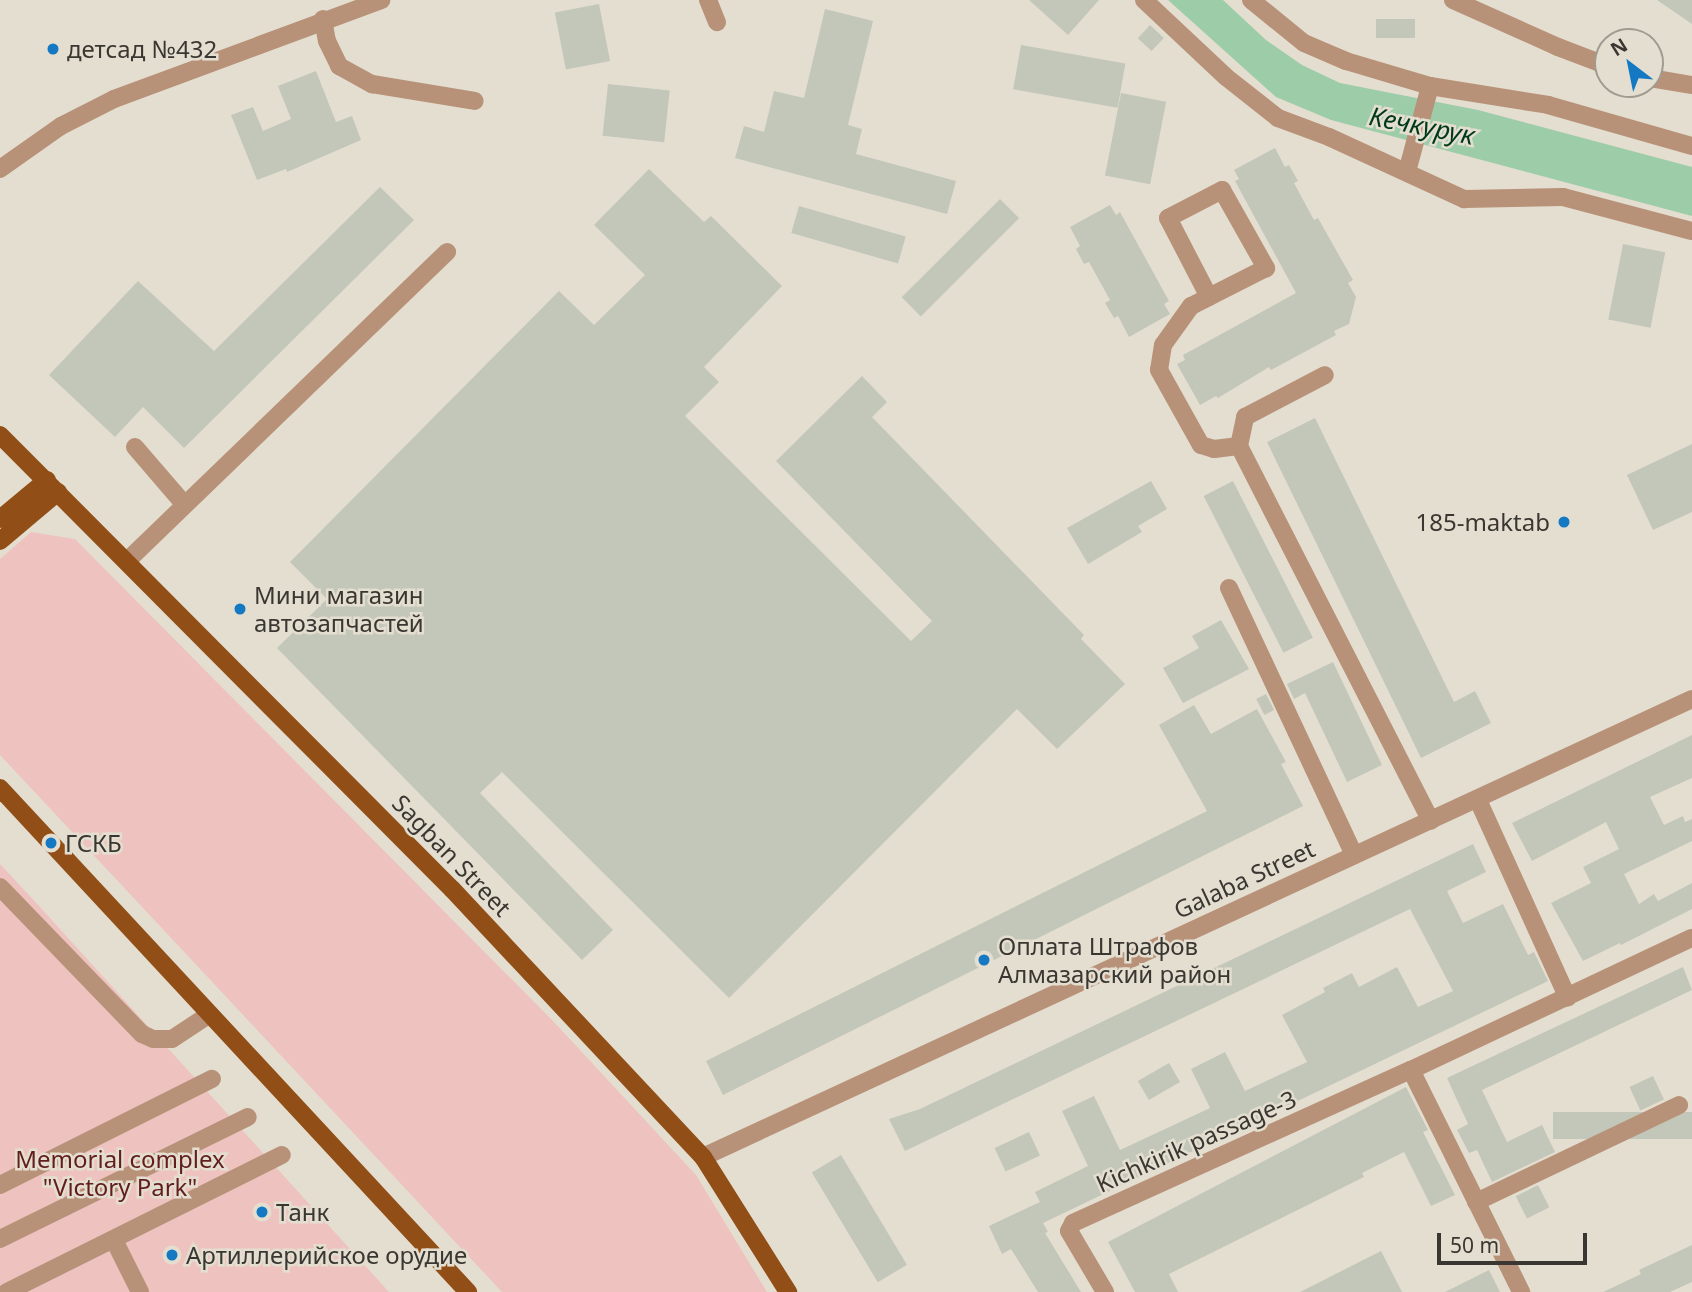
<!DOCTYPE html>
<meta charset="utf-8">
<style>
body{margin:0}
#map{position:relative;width:1692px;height:1292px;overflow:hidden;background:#e4ded0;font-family:"Noto Sans",sans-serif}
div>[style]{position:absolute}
.green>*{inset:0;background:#eec3bf}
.water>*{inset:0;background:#9dcca8}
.building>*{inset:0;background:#c3c7b9;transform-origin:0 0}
.minor>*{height:18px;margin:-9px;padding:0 9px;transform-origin:9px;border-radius:9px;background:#b89278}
.major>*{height:18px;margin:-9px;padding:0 9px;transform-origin:9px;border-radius:9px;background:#914f17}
.dots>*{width:19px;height:19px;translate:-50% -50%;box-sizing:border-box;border:4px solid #e4ded0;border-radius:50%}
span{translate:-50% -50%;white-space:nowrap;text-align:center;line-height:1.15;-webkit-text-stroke:5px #e4ded0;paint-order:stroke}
.poi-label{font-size:24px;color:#3a3732}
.left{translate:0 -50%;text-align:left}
.right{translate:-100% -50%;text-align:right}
.street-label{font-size:24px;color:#3a3732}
.park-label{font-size:24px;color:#621d1d}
.water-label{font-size:26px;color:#003918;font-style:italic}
.north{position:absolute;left:1594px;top:28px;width:70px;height:70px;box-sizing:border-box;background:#e4ded0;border:2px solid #a09b91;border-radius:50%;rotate:328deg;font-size:19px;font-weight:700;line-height:28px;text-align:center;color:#3a3732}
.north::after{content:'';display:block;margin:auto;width:24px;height:32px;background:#1478c3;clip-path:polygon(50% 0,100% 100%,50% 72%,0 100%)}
.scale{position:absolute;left:1437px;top:1233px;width:150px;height:32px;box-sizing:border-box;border:4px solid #3a3732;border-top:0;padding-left:9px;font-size:21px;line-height:24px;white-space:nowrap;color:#3a3732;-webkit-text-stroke:5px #e4ded0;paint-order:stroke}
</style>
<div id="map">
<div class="green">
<i style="clip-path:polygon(31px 532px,75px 539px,554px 1022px,696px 1175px,767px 1292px,502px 1292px,0 755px,0 559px)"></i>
<i style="clip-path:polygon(0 864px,40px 907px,389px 1292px,0 1292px)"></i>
</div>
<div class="water">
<i style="clip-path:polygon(1168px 0,1223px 0,1266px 40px,1302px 65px,1340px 83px,1478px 110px,1692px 167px,1692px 216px,1331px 120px,1276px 97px)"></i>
</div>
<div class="building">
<i style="clip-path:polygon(1029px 0,1099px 0,1068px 35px)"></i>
<i style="clip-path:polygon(1657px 0,1692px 0,1692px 24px)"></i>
<i style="left:599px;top:4px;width:58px;height:45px;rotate:79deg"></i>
<i style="clip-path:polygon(825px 9px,873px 21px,848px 125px,862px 129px,856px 154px,956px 181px,947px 214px,735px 158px,744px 126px,764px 132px,774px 91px,804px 98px)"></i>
<i style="left:1376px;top:19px;width:39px;height:19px"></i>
<i style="left:1150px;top:25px;width:19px;height:18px;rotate:43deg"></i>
<i style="left:1021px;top:45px;width:106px;height:45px;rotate:10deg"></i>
<i style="clip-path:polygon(316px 71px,336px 122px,352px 116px,361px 140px,287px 172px,286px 169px,257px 180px,231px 115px,253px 107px,263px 131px,291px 119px,278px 86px)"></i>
<i style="left:608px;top:84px;width:62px;height:52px;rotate:6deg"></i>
<i style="left:1121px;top:93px;width:46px;height:84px;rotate:11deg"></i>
<i style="clip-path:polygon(1275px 148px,1285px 167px,1289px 165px,1298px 181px,1294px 183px,1314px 220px,1318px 218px,1353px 280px,1348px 283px,1356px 297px,1349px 324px,1334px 331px,1336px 335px,1271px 370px,1269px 367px,1218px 398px,1216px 396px,1200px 405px,1177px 364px,1185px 360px,1183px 355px,1296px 293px,1235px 181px,1239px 179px,1234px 170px)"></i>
<i style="clip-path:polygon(649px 169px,704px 222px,711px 216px,782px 286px,704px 367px,719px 382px,685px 416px,911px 641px,932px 621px,776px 461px,862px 376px,887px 402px,872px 417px,1084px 635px,1081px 639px,1125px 684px,1057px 749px,1017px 709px,729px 998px,502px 772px,480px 793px,613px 930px,582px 960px,277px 648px,327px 599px,290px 562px,559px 291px,594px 325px,645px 275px,594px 225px)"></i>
<i style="clip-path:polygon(380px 187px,414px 220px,184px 448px,143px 407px,115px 437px,49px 375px,138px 281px,214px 351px)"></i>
<i style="left:1000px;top:199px;width:27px;height:139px;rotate:45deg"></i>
<i style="clip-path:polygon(1110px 205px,1116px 215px,1120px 212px,1169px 301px,1164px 304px,1170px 314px,1129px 337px,1118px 316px,1114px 318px,1105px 303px,1110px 300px,1089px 262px,1084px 264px,1076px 249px,1080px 246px,1070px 227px)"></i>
<i style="left:799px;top:206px;width:111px;height:28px;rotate:16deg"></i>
<i style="left:1623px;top:244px;width:43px;height:77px;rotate:11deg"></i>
<i style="clip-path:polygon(1315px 418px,1454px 702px,1475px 691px,1491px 723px,1421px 758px,1267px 442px)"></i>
<i style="clip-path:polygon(1692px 444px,1692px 512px,1653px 530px,1627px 475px)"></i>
<i style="clip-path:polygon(1151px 481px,1167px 509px,1138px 526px,1142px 532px,1088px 564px,1067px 528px)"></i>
<i style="left:1233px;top:481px;width:176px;height:33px;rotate:63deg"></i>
<i style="clip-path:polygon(1221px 620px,1249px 669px,1183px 703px,1163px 668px,1199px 648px,1192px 636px)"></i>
<i style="clip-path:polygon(1333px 662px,1382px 765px,1347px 782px,1305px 693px,1294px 699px,1287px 684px)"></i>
<i style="left:1266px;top:694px;width:18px;height:11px;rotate:63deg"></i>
<i style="clip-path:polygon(1194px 705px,1211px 734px,1257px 709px,1286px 762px,1281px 764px,1303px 806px,723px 1095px,706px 1061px,1207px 811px,1159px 725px)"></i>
<i style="clip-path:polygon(1692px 735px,1692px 778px,1650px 797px,1664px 825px,1683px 816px,1685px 822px,1692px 819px,1692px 841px,1624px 874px,1639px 904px,1654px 894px,1658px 901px,1692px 883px,1692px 909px,1621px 945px,1620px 943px,1583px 961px,1551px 903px,1591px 883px,1583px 867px,1619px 849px,1606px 822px,1532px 861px,1512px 823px)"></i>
<i style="clip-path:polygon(1473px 844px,1486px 872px,1447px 891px,1463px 923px,1503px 904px,1528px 955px,1534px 952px,1548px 981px,1043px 1223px,1048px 1232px,1045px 1233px,1081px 1292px,1038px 1292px,1011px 1249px,1002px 1254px,989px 1226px,1040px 1202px,1035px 1192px,1088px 1166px,1062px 1111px,1094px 1096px,1120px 1150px,1210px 1108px,1191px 1069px,1225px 1052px,1245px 1091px,1307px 1062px,1282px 1015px,1325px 992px,1323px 988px,1352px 973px,1359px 987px,1397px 967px,1418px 1007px,1453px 991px,1410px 909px,905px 1151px,889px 1119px,920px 1109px)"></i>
<i style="clip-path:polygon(1683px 967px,1692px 990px,1482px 1090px,1507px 1142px,1542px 1125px,1555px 1152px,1492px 1182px,1477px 1150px,1469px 1153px,1457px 1130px,1468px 1124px,1447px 1078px)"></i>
<i style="left:1169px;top:1063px;width:22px;height:36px;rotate:60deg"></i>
<i style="left:1653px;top:1076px;width:26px;height:26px;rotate:65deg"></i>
<i style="clip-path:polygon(1406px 1087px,1428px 1130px,1423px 1132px,1455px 1195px,1431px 1206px,1404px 1152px,1362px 1173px,1364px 1177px,1169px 1274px,1178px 1292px,1135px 1292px,1108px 1242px)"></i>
<i style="left:1692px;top:1112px;width:27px;height:139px;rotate:90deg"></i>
<i style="left:1029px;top:1132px;width:26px;height:38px;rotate:65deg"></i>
<i style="left:841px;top:1155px;width:128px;height:34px;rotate:59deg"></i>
<i style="left:1538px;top:1185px;width:25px;height:25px;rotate:63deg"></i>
<i style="clip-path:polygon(1692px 1245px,1692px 1282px,1670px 1292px,1603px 1292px,1641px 1274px,1639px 1270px)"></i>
<i style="clip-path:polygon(1381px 1251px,1402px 1292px,1300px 1292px)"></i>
<i style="clip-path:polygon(1489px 1270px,1500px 1292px,1445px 1292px)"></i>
</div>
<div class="minor">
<i style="left:708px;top:0;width:24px;rotate:68deg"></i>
<i style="left:1144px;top:0;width:112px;rotate:43.2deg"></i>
<i style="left:1226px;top:77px;width:66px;rotate:38.3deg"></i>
<i style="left:1278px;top:118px;width:54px;rotate:20.4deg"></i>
<i style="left:1329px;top:137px;width:149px;rotate:24.7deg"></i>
<i style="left:1464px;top:199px;width:99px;rotate:-1.2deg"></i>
<i style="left:1563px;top:197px;width:133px;rotate:14.8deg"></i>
<i style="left:1251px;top:0;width:68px;rotate:39.1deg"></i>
<i style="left:1304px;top:43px;width:46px;rotate:23.2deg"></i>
<i style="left:1346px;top:61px;width:88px;rotate:16.6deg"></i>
<i style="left:1430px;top:86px;width:120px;rotate:9.1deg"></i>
<i style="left:1548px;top:105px;width:150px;rotate:15.9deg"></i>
<i style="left:1453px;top:0;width:115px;rotate:24.1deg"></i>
<i style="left:1558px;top:47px;width:53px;rotate:20.8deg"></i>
<i style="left:323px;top:19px;width:22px;rotate:80deg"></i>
<i style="left:327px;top:41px;width:28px;rotate:64deg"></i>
<i style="left:339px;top:66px;width:38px;rotate:29deg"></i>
<i style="left:372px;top:84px;width:104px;rotate:9.4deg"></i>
<i style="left:1650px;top:78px;width:43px;rotate:9.5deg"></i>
<i style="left:0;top:169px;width:75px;rotate:-35.2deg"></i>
<i style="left:61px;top:126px;width:59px;rotate:-27deg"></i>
<i style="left:114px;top:99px;width:285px;rotate:-20.3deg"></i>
<i style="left:1407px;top:172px;width:89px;rotate:-75deg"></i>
<i style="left:1209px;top:297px;width:89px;rotate:-117.4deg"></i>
<i style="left:1168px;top:218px;width:61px;rotate:-27.4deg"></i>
<i style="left:1222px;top:190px;width:90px;rotate:60.6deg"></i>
<i style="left:1266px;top:268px;width:68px;rotate:153.1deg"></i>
<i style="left:1205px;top:299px;width:16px;rotate:153deg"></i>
<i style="left:1191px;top:306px;width:48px;rotate:125.7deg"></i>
<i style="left:1163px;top:345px;width:25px;rotate:99deg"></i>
<i style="left:1159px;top:370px;width:86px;rotate:60.8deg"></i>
<i style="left:1201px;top:445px;width:14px;rotate:17deg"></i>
<i style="left:1214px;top:449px;width:25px;rotate:-7deg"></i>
<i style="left:1239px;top:446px;width:421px;rotate:62.9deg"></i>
<i style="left:1239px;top:446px;width:30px;rotate:-78deg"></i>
<i style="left:1245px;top:417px;width:90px;rotate:-27.7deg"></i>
<i style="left:135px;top:447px;width:75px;rotate:49.3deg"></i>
<i style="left:127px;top:561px;width:445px;rotate:-44deg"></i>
<i style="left:1229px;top:588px;width:295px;rotate:64.9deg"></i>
<i style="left:1478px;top:800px;width:217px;rotate:65.6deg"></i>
<i style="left:0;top:887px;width:204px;rotate:46deg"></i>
<i style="left:142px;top:1034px;width:12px;rotate:24deg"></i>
<i style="left:153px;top:1039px;width:19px"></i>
<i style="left:172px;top:1039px;width:45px;rotate:-33.3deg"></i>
<i style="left:1411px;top:1070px;width:248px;rotate:63.6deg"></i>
<i style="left:703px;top:1157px;width:1090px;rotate:-24.85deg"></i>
<i style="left:0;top:1185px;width:237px;rotate:-26.6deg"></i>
<i style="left:1476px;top:1202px;width:225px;rotate:-25.5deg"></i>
<i style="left:0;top:1239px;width:276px;rotate:-26.2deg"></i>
<i style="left:114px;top:1240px;width:58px;rotate:63.4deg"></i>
<i style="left:7px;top:1292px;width:307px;rotate:-26.5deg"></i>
<i style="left:1105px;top:1292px;width:71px;rotate:-120.5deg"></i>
<i style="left:1069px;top:1231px;width:9px;rotate:-63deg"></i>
<i style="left:1073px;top:1223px;width:371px;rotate:-24.4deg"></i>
<i style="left:1411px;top:1070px;width:310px;rotate:-25.2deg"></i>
</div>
<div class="major">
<i style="left:0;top:435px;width:641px;rotate:45.13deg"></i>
<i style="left:452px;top:889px;width:367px;rotate:46.9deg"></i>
<i style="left:703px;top:1157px;width:160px;rotate:57.8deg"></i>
<i style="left:0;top:519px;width:61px;rotate:-39.7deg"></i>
<i style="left:0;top:541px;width:76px;rotate:-40.2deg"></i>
<i style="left:0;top:788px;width:688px;rotate:47.12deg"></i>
</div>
<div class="dots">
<i style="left:53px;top:49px;background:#1478c3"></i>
<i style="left:1564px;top:522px;background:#1478c3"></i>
<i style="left:240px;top:609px;background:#1478c3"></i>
<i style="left:51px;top:843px;background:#1478c3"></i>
<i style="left:984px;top:960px;background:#1478c3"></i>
<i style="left:262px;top:1212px;background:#1478c3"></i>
<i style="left:172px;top:1255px;background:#1478c3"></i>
</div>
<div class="poi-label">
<span class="left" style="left:67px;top:49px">детсад №432</span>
<span class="right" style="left:1550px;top:522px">185-maktab</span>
<span class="left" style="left:254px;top:609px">Мини магазин<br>автозапчастей</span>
<span class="left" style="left:65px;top:843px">ГСКБ</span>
<span class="left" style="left:998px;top:960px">Оплата Штрафов<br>Aлмазарский район</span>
<span class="left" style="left:276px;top:1212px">Танк</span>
<span class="left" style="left:186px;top:1255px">Артиллерийское орудие</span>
</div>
<div class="street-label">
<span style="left:452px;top:855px;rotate:46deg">Sagban Street</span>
<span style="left:1244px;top:879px;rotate:-25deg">Galaba Street</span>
<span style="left:1196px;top:1141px;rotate:-24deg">Kichkirik passage-3</span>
</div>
<div class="park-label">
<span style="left:120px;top:1173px">Memorial complex<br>"Victory Park"</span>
</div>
<div class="water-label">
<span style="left:1422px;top:126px;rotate:11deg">Кечкурук</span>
</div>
<div class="north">N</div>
<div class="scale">50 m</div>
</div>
